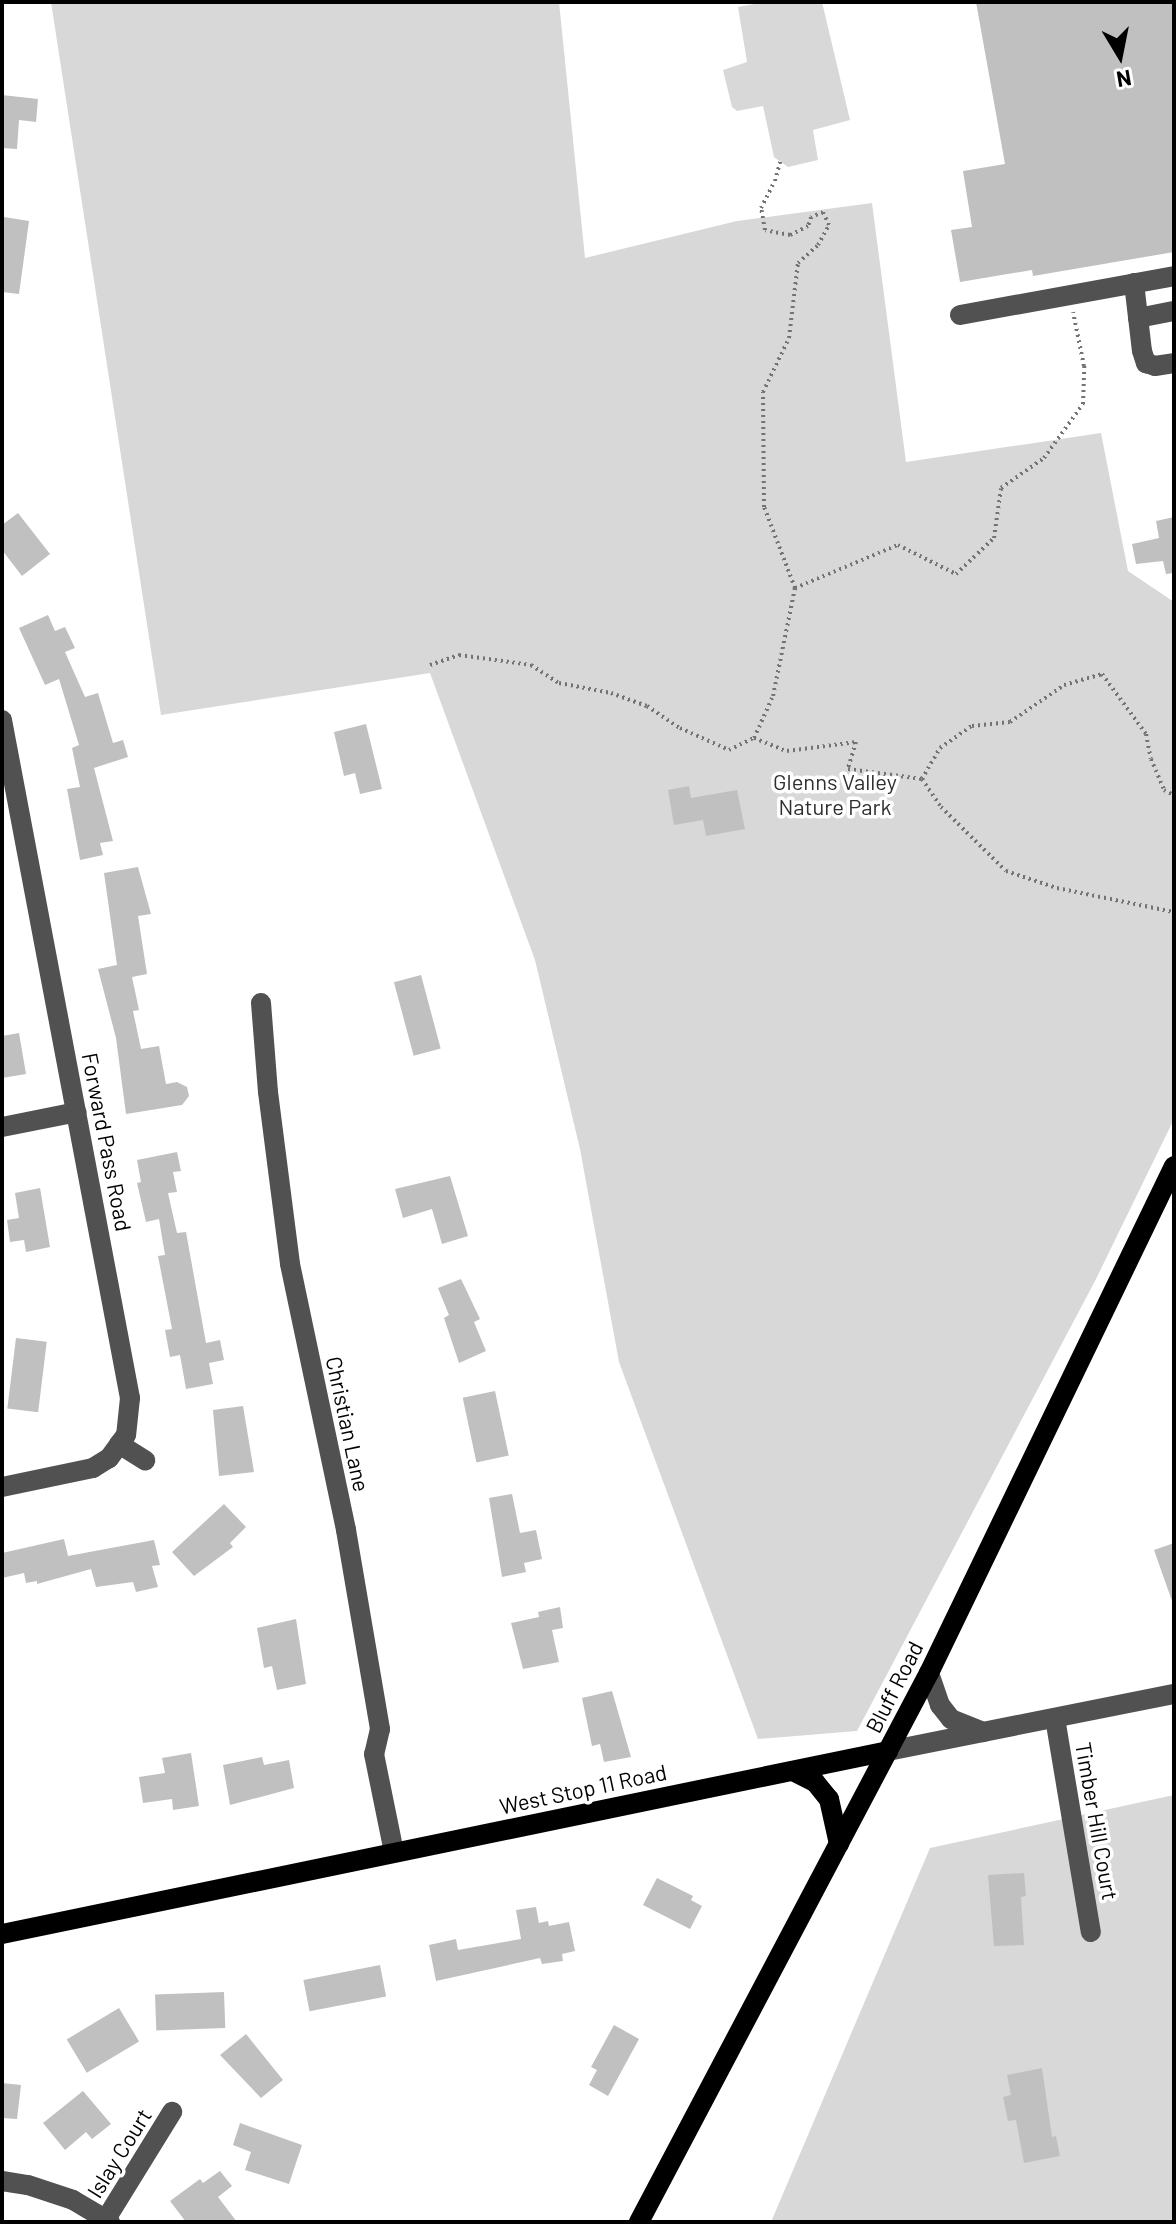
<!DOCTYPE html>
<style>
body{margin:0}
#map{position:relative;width:1176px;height:2224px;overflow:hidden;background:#fff;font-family:Barlow,sans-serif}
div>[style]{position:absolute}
.green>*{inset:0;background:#d8d8d8}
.building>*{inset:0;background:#c0c0c0;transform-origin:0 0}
.path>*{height:4px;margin-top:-2px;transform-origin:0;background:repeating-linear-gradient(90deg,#737373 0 2px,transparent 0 6px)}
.minor>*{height:20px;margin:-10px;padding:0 10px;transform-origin:10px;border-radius:10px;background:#515151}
.major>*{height:20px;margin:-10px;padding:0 10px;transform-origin:10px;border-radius:10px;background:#000}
span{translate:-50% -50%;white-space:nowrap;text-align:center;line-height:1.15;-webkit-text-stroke:7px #fff;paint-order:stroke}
.park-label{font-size:22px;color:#2f2f2f}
.street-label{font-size:22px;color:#000}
.frame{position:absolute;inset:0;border:4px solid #000;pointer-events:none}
.north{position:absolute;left:1080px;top:16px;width:80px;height:80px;-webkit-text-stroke:6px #fff;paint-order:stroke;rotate:170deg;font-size:22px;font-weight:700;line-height:32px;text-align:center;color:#000}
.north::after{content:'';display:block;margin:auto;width:28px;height:36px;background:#000;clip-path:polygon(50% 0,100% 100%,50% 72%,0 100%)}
</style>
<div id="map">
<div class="green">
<i style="clip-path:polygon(51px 2px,559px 2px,585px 258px,737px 221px,872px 203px,906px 462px,1101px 433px,1128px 571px,1174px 602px,1174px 1119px,1096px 1279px,857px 1731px,758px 1739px,619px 1362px,580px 1149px,535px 960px,430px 673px,161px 715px)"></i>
<i style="clip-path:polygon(765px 2px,822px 2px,850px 120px,813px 130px,818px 160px,788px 167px,774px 157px,763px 106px,737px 111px,732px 107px,723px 70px,747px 62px,738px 7px)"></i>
<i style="clip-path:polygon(1174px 1795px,1174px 2222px,771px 2222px,930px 1848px)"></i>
</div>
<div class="building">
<i style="clip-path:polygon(976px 2px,1174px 2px,1174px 252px,1033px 276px,1032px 270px,960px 282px,951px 230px,972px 227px,963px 171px,1005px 164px)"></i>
<i style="clip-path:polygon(2px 95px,38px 99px,36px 122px,19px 120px,17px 149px,2px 148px)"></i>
<i style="clip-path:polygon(4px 217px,29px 221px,19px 294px,2px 292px)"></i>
<i style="clip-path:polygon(18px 513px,50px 554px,22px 576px,2px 550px,2px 525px)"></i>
<i style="clip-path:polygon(1174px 517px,1174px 573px,1166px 574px,1163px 561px,1136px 564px,1132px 544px,1159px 538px,1156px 521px)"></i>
<i style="clip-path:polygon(48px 615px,55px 631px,65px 627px,75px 648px,65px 652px,85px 697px,98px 693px,113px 743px,123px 740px,128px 757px,94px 768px,113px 841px,100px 843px,103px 855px,80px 860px,67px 789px,80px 787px,72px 748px,79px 745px,59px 679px,45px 685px,19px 628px)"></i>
<i style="clip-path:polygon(366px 724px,382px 789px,360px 794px,355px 773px,344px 776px,334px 732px)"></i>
<i style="clip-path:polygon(689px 786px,691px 798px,737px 790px,745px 829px,706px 836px,703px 820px,674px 825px,668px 790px)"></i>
<i style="clip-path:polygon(138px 867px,151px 914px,138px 916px,147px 974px,132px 977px,139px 1010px,133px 1011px,141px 1049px,159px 1046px,166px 1084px,177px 1082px,187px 1087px,189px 1096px,182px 1105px,126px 1114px,116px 1038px,98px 969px,117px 965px,104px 873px)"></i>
<i style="left:421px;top:975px;width:76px;height:28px;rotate:75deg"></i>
<i style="clip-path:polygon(19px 1033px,26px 1074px,2px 1078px,2px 1036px)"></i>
<i style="clip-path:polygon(177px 1152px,181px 1171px,173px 1172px,177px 1192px,168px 1193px,177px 1233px,186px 1232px,206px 1343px,220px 1340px,224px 1360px,209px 1363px,213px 1384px,186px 1389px,180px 1355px,170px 1357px,165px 1330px,172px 1329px,158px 1256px,165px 1255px,159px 1219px,146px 1222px,137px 1183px,141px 1182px,137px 1160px)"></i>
<i style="clip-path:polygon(450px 1176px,468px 1236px,442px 1244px,432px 1209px,403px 1218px,395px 1189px)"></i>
<i style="clip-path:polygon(40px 1188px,50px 1247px,26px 1252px,24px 1240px,10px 1242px,7px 1220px,19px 1218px,15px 1193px)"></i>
<i style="clip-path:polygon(461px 1279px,480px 1319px,474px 1322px,486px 1351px,459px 1363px,444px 1318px,449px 1315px,438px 1288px)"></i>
<i style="left:16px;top:1338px;width:31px;height:71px;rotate:7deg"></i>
<i style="left:495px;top:1391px;width:66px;height:33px;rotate:78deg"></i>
<i style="clip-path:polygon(243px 1406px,254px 1472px,219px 1476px,213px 1410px)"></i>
<i style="clip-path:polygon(512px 1494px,520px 1533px,536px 1530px,542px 1559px,524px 1563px,526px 1572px,502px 1577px,489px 1498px)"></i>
<i style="clip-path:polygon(224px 1504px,246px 1527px,230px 1543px,233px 1547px,194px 1576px,172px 1552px)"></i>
<i style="clip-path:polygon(64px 1539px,68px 1556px,154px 1540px,160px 1565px,152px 1566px,158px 1587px,136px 1592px,133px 1582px,96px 1587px,91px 1569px,37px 1584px,37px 1581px,26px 1583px,24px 1573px,2px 1578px,2px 1553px)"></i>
<i style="clip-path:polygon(1174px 1543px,1174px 1600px,1172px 1601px,1154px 1550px)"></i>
<i style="clip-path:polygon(560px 1607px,563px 1628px,552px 1630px,559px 1662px,523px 1669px,511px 1623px,539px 1617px,538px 1612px)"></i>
<i style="clip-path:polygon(296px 1619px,306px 1684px,277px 1690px,272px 1666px,264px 1668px,257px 1628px)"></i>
<i style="clip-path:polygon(612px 1691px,631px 1757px,604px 1762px,600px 1744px,592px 1746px,582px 1698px)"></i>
<i style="clip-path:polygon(191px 1753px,199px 1806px,173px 1810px,172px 1799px,143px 1803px,139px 1777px,165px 1773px,162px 1758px)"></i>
<i style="clip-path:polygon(262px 1757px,264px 1765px,289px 1760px,294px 1788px,230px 1805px,223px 1765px)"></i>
<i style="clip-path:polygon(1024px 1873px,1026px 1896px,1021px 1897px,1024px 1945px,994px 1946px,988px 1875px)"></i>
<i style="clip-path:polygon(657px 1878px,693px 1896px,691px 1900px,702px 1906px,690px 1929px,643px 1905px)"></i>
<i style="clip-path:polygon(536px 1907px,539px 1923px,548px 1921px,549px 1926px,569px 1922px,575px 1951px,562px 1954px,563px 1961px,542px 1964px,540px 1958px,436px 1981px,429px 1945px,456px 1939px,458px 1950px,521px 1939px,516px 1910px)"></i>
<i style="left:380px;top:1965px;width:32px;height:78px;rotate:79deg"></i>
<i style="left:224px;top:1992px;width:36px;height:69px;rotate:88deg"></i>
<i style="left:119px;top:2008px;width:39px;height:61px;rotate:59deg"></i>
<i style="clip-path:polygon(614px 2025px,639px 2039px,608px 2096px,589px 2085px,597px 2070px,591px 2067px)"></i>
<i style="clip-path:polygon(246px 2034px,283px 2080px,261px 2098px,220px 2055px)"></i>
<i style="clip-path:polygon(1042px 2068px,1052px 2137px,1056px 2136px,1060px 2156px,1024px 2163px,1016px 2120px,1008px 2121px,1003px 2097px,1011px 2095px,1007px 2075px)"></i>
<i style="clip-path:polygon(2px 2083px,21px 2085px,17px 2119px,2px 2118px)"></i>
<i style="clip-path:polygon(83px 2091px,111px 2124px,92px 2139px,86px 2132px,65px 2150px,43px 2123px)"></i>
<i style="clip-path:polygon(240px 2123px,302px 2145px,289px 2184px,245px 2170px,251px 2152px,233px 2145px)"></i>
<i style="clip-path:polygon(220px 2171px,232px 2186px,218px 2197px,237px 2222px,186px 2222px,170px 2201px,200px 2179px,203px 2183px)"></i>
</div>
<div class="path">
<i style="left:795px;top:588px;width:112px;rotate:-22.7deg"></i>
<i style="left:898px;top:545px;width:65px;rotate:26.6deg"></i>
<i style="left:956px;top:574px;width:52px;rotate:-43.5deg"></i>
<i style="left:994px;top:538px;width:50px;rotate:-82deg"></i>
<i style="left:1001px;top:488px;width:52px;rotate:-34.9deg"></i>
<i style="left:1044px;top:458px;width:67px;rotate:-54.2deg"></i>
<i style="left:1083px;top:404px;width:38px;rotate:-88deg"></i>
<i style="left:1084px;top:366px;width:55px;rotate:-101.5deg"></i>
<i style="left:430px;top:665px;width:31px;rotate:-19deg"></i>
<i style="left:459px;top:655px;width:73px;rotate:7.9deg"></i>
<i style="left:531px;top:665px;width:33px;rotate:33deg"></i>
<i style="left:559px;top:683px;width:53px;rotate:10.9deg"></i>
<i style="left:611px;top:693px;width:38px;rotate:20deg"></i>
<i style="left:647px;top:706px;width:40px;rotate:34deg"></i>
<i style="left:680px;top:728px;width:54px;rotate:24.2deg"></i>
<i style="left:729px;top:750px;width:28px;rotate:-26deg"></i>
<i style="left:754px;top:738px;width:46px;rotate:-65.7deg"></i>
<i style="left:773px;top:696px;width:110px;rotate:-78.5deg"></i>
<i style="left:795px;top:588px;width:87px;rotate:-110.9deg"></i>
<i style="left:764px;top:507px;width:115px;rotate:-90.5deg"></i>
<i style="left:763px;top:392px;width:60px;rotate:-64.3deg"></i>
<i style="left:789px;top:338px;width:76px;rotate:-83.2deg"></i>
<i style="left:798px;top:263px;width:27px;rotate:-42deg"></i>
<i style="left:818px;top:245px;width:23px;rotate:-61deg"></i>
<i style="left:829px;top:225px;width:14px;rotate:-115deg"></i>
<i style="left:823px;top:212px;width:13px;rotate:157deg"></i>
<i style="left:811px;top:217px;width:9px;rotate:108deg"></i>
<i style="left:808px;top:226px;width:20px;rotate:153deg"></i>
<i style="left:790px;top:235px;width:25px;rotate:-169deg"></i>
<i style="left:765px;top:230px;width:22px;rotate:-100deg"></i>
<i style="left:761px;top:208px;width:30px;rotate:-63deg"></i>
<i style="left:775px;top:181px;width:20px;rotate:-75deg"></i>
<i style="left:754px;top:738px;width:35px;rotate:22deg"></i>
<i style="left:787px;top:751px;width:70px;rotate:-7.4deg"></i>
<i style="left:856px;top:742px;width:28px;rotate:107deg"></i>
<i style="left:848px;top:769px;width:75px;rotate:7.7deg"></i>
<i style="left:922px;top:779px;width:34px;rotate:56deg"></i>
<i style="left:941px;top:807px;width:91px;rotate:44.6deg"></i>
<i style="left:1006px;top:871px;width:54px;rotate:18.4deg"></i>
<i style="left:1057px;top:888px;width:119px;rotate:11.6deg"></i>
<i style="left:922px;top:779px;width:36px;rotate:-60deg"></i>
<i style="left:940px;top:748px;width:39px;rotate:-35deg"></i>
<i style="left:972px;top:726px;width:38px;rotate:-6deg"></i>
<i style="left:1010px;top:722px;width:65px;rotate:-34.4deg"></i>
<i style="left:1064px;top:685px;width:40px;rotate:-16deg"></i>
<i style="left:1102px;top:674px;width:74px;rotate:53.7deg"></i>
<i style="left:1146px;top:734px;width:25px;rotate:79deg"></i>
<i style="left:1151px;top:759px;width:34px;rotate:67deg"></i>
<i style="left:1164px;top:790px;width:11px;rotate:27deg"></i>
</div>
<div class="minor">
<i style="left:1134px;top:283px;width:68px;rotate:83.3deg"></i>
<i style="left:1142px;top:351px;width:13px;rotate:72deg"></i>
<i style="left:1146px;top:363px;width:9px;rotate:18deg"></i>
<i style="left:1155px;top:366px;width:19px;rotate:-9deg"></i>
<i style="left:960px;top:315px;width:218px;rotate:-10.3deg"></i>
<i style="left:1138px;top:318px;width:37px;rotate:-11deg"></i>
<i style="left:2px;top:720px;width:690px;rotate:79.31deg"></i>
<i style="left:130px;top:1398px;width:37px;rotate:96deg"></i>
<i style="left:126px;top:1435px;width:29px;rotate:126deg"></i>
<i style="left:109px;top:1458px;width:19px;rotate:148deg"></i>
<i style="left:93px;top:1468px;width:93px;rotate:168.2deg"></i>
<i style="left:261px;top:1003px;width:89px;rotate:85.5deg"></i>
<i style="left:268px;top:1092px;width:173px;rotate:82.7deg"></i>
<i style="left:290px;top:1264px;width:272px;rotate:78.1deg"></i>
<i style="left:346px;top:1530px;width:202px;rotate:80.3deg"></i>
<i style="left:380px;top:1729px;width:26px;rotate:103deg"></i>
<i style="left:374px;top:1754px;width:100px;rotate:78.5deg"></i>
<i style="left:2px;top:1127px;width:76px;rotate:-11.3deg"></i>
<i style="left:119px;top:1444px;width:31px;rotate:32deg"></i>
<i style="left:929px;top:1673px;width:34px;rotate:71deg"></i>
<i style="left:940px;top:1705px;width:18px;rotate:52deg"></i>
<i style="left:951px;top:1719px;width:35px;rotate:22deg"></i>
<i style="left:1055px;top:1718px;width:217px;rotate:80.5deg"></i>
<i style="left:888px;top:1751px;width:292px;rotate:-11.3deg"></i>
<i style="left:2px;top:2181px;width:26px;rotate:9deg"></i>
<i style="left:28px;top:2185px;width:47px;rotate:18.4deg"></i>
<i style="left:73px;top:2200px;width:43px;rotate:30.7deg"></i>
<i style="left:106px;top:2219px;width:126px;rotate:-58.3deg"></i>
</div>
<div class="major">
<i style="left:793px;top:1771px;width:25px;rotate:27deg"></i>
<i style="left:815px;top:1782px;width:22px;rotate:51deg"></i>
<i style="left:829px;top:1799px;width:46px;rotate:77.5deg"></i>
<i style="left:2px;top:1934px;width:905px;rotate:-11.67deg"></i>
<i style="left:639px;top:2222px;width:621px;rotate:-62.16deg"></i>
<i style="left:929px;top:1673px;width:563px;rotate:-64.21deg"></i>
</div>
<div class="park-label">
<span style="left:835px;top:794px">Glenns Valley<br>Nature Park</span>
</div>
<div class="street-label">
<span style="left:107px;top:1142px;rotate:79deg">Forward Pass Road</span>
<span style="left:348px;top:1424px;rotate:78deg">Christian Lane</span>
<span style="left:894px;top:1687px;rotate:-63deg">Bluff Road</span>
<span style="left:583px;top:1789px;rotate:-12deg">West Stop 11 Road</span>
<span style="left:1097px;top:1821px;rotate:80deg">Timber Hill Court</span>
<span style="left:119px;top:2153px;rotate:-58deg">Islay Court</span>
</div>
<div class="frame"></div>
<div class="north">N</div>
</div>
